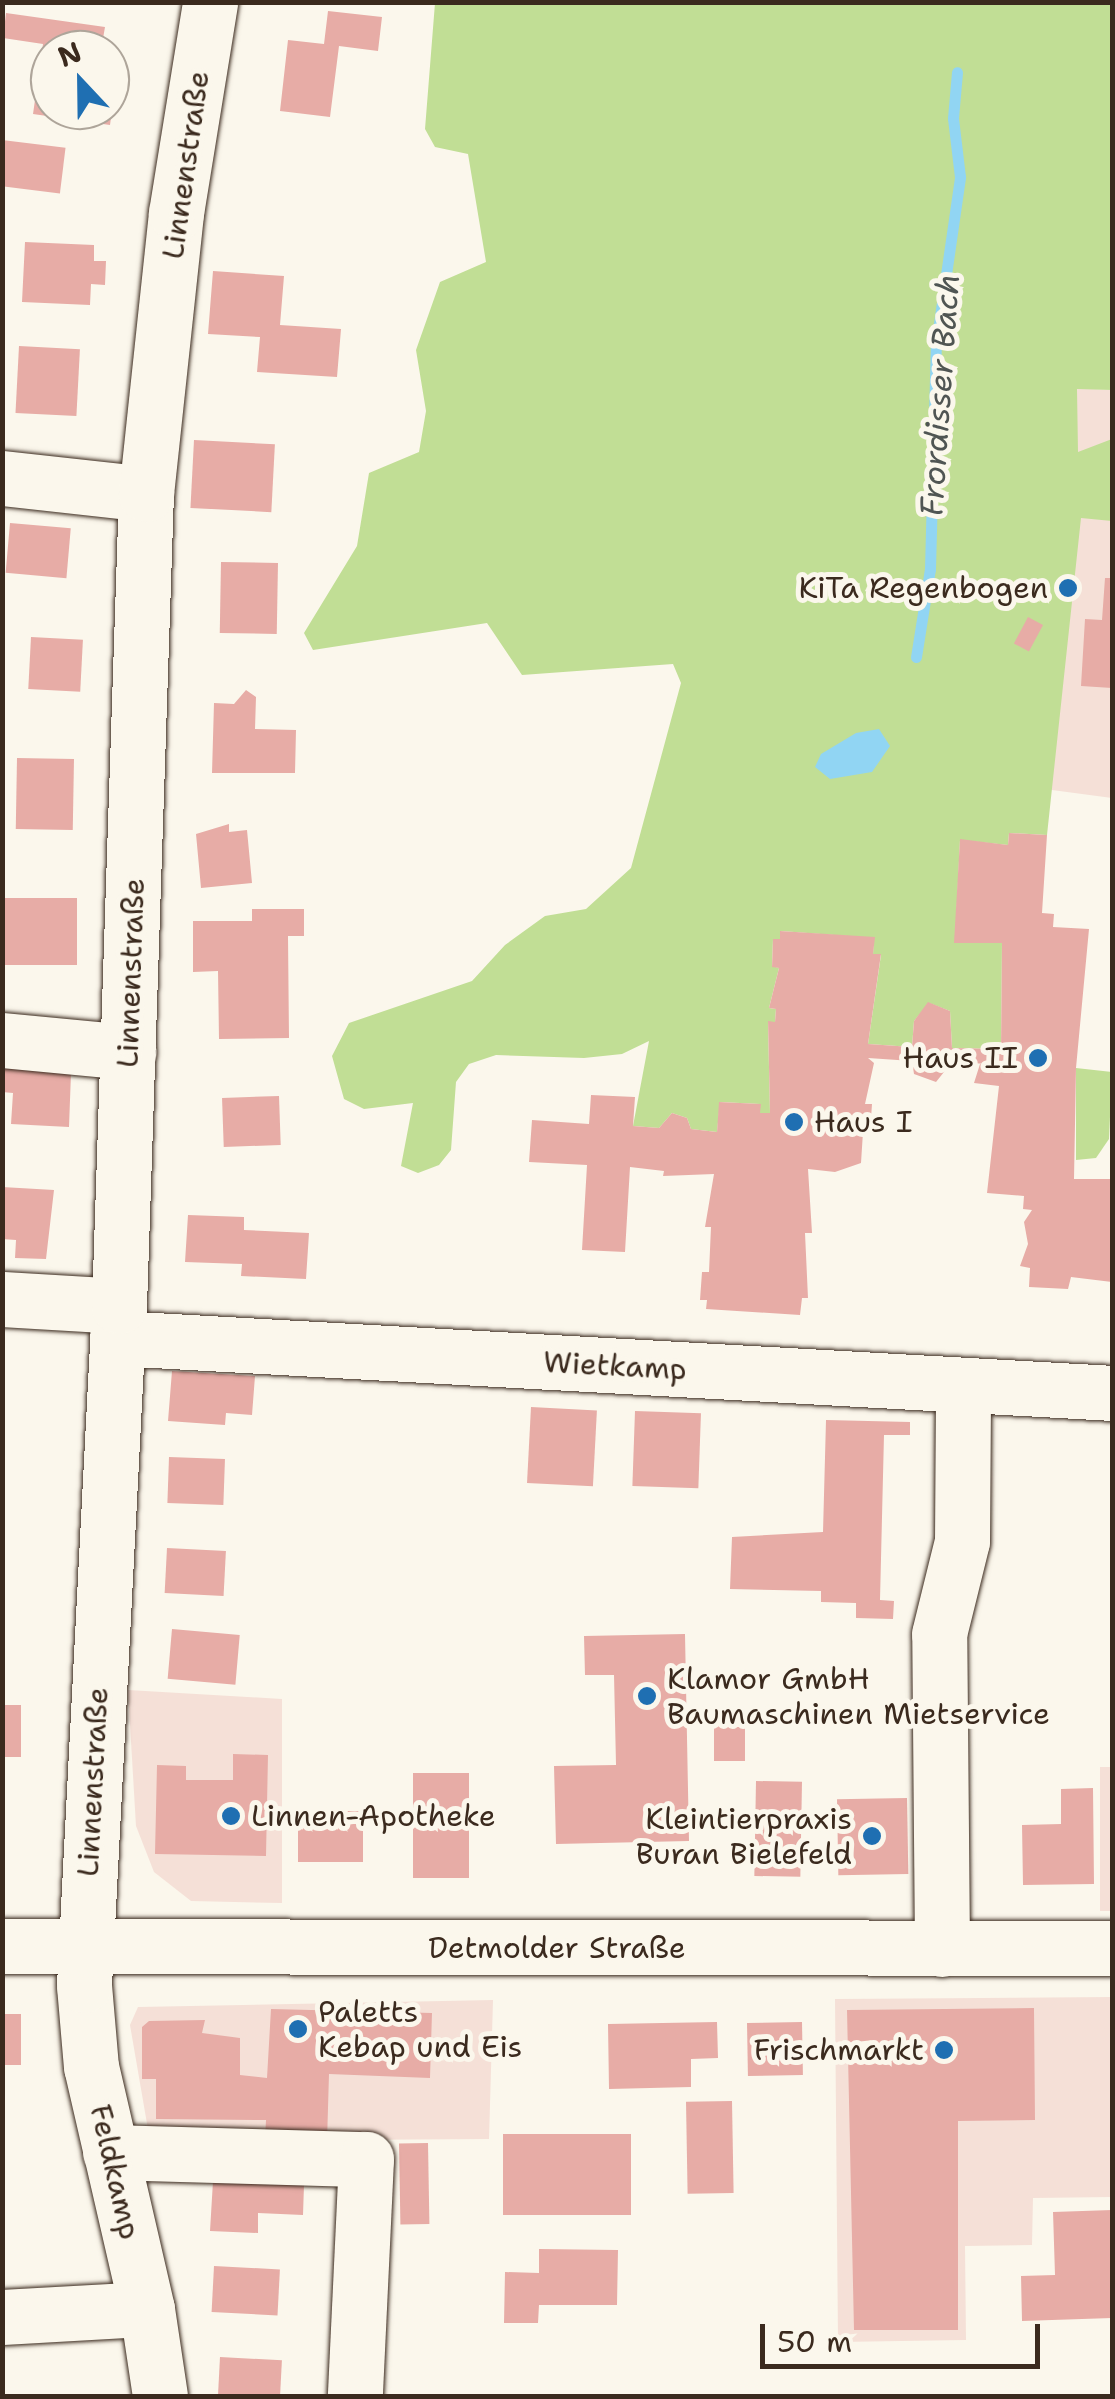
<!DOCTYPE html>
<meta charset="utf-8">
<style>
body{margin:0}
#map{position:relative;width:1115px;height:2399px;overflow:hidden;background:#fbf7ec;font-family:"Shantell Sans",sans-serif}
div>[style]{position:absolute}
.built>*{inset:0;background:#f5e0d7;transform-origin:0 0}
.green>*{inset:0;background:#c1de95}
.water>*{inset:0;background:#91d5f3}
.stream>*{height:11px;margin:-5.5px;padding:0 5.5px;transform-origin:5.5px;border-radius:5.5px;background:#91d5f3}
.building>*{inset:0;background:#e7aca6;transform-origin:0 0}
.roads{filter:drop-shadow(0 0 2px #3b2a1e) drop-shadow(0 0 2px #3b2a1e)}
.minor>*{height:55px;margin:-27.5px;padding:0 27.5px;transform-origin:27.5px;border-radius:27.5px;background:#fbf7ec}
.dots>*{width:28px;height:28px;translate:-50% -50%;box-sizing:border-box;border:5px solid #fbf7ec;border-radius:50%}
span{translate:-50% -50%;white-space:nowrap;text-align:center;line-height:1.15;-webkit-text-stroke:10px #fbf7ec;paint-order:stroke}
.street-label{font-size:30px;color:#3b2a1e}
.poi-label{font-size:30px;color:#3b2a1e}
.right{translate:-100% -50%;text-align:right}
.left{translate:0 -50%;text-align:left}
.water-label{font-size:32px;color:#505553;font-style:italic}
.frame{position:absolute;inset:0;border:5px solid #3b2a1e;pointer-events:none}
.north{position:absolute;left:30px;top:30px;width:100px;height:100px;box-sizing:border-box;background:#fbf7ec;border:2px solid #aea59a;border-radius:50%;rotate:338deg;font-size:28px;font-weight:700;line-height:40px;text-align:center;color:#3b2a1e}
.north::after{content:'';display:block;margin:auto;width:35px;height:45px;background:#1f6fb2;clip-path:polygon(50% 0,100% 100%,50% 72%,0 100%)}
.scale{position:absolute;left:760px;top:2324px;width:280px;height:45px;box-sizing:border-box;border:5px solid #3b2a1e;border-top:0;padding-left:12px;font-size:30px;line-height:35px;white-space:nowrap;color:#3b2a1e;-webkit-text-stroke:8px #fbf7ec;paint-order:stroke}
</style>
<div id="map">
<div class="built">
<i style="clip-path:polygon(1077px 388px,1112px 390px,1112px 798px,1037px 788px)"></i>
<i style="clip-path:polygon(128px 1690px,282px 1699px,282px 1903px,191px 1901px,154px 1872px,136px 1826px)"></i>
<i style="left:1100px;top:1767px;width:12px;height:144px"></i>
<i style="clip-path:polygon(1112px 1997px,1112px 2197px,1033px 2198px,1032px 2245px,965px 2246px,966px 2340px,838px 2342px,835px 1999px)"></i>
<i style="clip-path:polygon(493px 2000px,489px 2139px,150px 2141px,130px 2025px,138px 2007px)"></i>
</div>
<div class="green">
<i style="clip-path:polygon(435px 3px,1112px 3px,1112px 390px,1077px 389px,1078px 452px,1112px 439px,1112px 521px,1081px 518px,1047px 835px,1009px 833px,1008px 845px,960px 840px,955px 943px,1002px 943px,1001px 1049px,952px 1048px,950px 1011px,929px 1003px,914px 1021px,912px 1047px,868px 1044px,881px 955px,873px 954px,874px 938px,781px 931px,780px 939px,773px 939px,772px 966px,779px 968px,769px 1008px,776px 1009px,775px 1022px,768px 1022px,770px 1113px,760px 1113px,760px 1104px,720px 1102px,717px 1132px,691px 1129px,687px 1118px,672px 1113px,659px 1128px,633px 1126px,649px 1041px,622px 1054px,584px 1058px,496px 1055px,469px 1064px,456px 1082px,451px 1150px,439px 1165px,418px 1173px,401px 1166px,413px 1103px,364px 1109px,344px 1099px,332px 1056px,349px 1023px,472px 981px,505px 945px,545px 916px,586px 909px,631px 868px,681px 683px,673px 664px,522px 675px,487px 623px,313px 650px,304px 633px,357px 546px,369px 473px,419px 452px,426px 411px,416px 350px,440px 282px,486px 262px,468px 154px,435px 147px,425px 129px)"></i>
<i style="clip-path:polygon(1076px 1068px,1112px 1072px,1109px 1139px,1096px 1158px,1076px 1160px)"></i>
</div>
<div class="water">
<i style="clip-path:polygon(879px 729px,890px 746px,872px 772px,830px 779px,815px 767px,821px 754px,856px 733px)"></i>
</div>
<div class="stream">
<i style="left:916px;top:657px;width:89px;rotate:-81deg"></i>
<i style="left:930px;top:569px;width:225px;rotate:-88.5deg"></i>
<i style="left:936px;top:344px;width:169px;rotate:-81.8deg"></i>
<i style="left:960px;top:177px;width:59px;rotate:-96.8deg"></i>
<i style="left:953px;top:118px;width:46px;rotate:-85deg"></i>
</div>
<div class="building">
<i style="clip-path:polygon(328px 11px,382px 17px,378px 51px,339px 46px,330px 117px,280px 111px,288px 40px,324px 44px)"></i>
<i style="clip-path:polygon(6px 13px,105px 27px,101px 50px,50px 50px,50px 110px,112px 110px,110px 125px,33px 114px,43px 44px,3px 38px)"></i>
<i style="left:2px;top:140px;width:64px;height:46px;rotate:7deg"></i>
<i style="clip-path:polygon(25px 242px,94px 245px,94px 261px,106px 261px,105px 285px,91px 284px,90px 305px,22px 302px)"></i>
<i style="clip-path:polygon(213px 271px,284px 276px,280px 325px,341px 329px,337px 377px,257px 372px,260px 337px,208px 334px)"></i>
<i style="left:19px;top:346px;width:61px;height:67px;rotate:3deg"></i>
<i style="left:194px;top:440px;width:81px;height:68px;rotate:3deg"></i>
<i style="left:10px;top:523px;width:61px;height:50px;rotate:5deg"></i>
<i style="left:221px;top:562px;width:57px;height:71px;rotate:1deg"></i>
<i style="clip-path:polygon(1105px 578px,1112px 578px,1112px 688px,1081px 686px,1085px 619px,1102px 620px)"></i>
<i style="left:1028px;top:617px;width:17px;height:30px;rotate:28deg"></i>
<i style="left:31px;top:637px;width:52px;height:52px;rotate:3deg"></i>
<i style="clip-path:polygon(246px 690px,256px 697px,255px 729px,296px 730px,295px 773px,212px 773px,214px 703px,234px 704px)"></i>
<i style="left:17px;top:758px;width:57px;height:71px;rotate:1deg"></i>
<i style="clip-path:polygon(229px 824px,229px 832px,247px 830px,252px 883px,201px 888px,196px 834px)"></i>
<i style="clip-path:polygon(1009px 833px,1047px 835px,1042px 913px,1054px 914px,1053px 927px,1089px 929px,1076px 1068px,1074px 1179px,1112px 1179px,1112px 1282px,1071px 1277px,1068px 1289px,1029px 1287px,1030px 1268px,1020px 1266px,1028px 1244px,1024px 1222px,1032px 1210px,1023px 1209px,1024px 1196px,987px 1193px,999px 1086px,974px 1083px,980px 1064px,995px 1068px,988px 1064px,952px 1062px,936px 1082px,914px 1074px,912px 1061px,868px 1058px,874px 1063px,865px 1104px,872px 1104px,870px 1133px,863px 1132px,861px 1163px,835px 1172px,808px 1169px,812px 1233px,805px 1233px,808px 1298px,802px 1298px,800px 1315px,706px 1309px,707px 1300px,700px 1300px,702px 1272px,709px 1272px,711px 1227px,705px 1227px,714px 1174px,663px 1176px,664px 1171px,630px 1167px,625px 1252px,582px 1250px,587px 1165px,529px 1162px,532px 1120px,589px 1124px,591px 1095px,635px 1097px,633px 1126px,659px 1128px,672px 1113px,687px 1118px,691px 1129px,717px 1132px,719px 1102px,761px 1104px,760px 1113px,770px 1113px,768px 1021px,775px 1022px,776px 1009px,769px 1008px,779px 968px,772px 967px,773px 939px,780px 939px,780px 931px,875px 937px,873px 954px,881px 954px,868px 1044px,912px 1047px,914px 1021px,928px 1002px,950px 1011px,952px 1048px,1001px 1049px,1002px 943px,954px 943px,960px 839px,1008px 845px)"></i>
<i style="left:2px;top:898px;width:75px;height:67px"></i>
<i style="clip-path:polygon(252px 909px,304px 909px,304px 936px,288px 936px,289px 1038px,219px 1039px,218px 971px,193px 972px,193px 921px,252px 921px)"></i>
<i style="clip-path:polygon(2px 1052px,71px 1073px,69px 1127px,11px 1124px,13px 1093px,2px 1092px)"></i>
<i style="left:279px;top:1096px;width:49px;height:57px;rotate:88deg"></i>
<i style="clip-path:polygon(2px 1187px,54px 1190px,46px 1259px,15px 1258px,16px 1240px,2px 1239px)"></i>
<i style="clip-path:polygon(188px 1215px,244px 1217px,244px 1230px,309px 1233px,306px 1279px,241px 1276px,242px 1264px,185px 1262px)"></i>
<i style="clip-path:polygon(172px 1371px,255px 1376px,252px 1415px,226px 1413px,225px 1425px,168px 1421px)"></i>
<i style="left:531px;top:1407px;width:66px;height:76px;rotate:3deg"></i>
<i style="left:635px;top:1411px;width:66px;height:75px;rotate:2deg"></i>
<i style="clip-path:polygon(826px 1420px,910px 1422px,910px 1435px,884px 1435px,880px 1600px,894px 1601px,893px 1619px,856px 1618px,856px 1603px,821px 1602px,821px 1591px,730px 1589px,732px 1537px,823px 1532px)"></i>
<i style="left:169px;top:1457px;width:56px;height:46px;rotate:2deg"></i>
<i style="left:167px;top:1548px;width:59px;height:45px;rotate:3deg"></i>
<i style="left:172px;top:1629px;width:68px;height:50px;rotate:5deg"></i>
<i style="clip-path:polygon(685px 1634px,689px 1841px,556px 1844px,554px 1766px,616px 1765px,614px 1675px,585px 1675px,584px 1636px)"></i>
<i style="left:2px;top:1705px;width:19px;height:52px"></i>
<i style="left:714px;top:1722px;width:31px;height:39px"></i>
<i style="clip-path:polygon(233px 1754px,268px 1755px,266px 1856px,155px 1854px,157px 1765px,186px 1766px,186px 1780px,233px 1780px)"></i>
<i style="left:469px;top:1773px;width:105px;height:56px;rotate:90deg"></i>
<i style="left:756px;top:1781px;width:46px;height:95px;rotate:1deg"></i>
<i style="clip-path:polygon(1093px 1788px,1094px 1884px,1023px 1885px,1022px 1825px,1061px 1824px,1061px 1789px)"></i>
<i style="left:907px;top:1798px;width:76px;height:70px;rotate:89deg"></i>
<i style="left:363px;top:1811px;width:51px;height:65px;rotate:90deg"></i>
<i style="clip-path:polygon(1034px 2008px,1035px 2120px,958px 2121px,958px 2330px,854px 2330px,847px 2010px)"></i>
<i style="clip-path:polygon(271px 2009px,432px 2013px,430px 2078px,329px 2074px,327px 2142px,265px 2139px,266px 2120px,156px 2119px,156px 2079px,142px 2079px,142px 2027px,149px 2021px,205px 2020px,202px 2033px,240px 2038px,240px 2075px,267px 2078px)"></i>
<i style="left:2px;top:2014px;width:19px;height:51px"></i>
<i style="clip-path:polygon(717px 2022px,718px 2058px,691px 2059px,691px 2087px,609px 2089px,608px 2024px)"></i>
<i style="left:802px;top:2022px;width:53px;height:55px;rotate:89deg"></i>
<i style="left:732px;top:2101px;width:92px;height:46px;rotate:89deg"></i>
<i style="left:503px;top:2134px;width:128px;height:81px"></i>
<i style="left:428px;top:2143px;width:81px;height:29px;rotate:89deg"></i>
<i style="clip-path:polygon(213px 2181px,304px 2185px,303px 2215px,258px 2213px,258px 2233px,210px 2231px)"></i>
<i style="clip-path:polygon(1112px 2210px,1112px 2318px,1022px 2321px,1021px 2276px,1055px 2275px,1053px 2212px)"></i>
<i style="clip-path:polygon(539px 2249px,618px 2250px,617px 2305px,539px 2305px,538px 2323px,504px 2323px,505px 2272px,539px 2273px)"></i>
<i style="left:214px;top:2266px;width:66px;height:46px;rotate:3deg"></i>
<i style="left:220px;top:2357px;width:62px;height:39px;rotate:3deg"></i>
</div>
<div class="roads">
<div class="minor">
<i style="left:2px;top:478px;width:145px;rotate:6.3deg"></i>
<i style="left:2px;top:1040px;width:127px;rotate:5.4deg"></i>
<i style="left:2px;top:1299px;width:117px;rotate:3.4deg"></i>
<i style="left:117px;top:1338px;width:997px;rotate:3.16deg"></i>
<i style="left:2px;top:1946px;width:1110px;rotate:0.1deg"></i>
<i style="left:942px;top:1949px;width:315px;rotate:-90.5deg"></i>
<i style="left:939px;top:1634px;width:96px;rotate:-76.1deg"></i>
<i style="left:962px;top:1541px;width:156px;rotate:-89.6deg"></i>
<i style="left:110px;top:2152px;width:256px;rotate:1.6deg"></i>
<i style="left:366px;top:2159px;width:237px;rotate:92.7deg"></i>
<i style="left:2px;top:2317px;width:145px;rotate:-3.2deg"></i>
<i style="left:160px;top:2396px;width:88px;rotate:-98.5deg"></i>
<i style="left:147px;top:2309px;width:248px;rotate:-103deg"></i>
<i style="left:91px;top:2067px;width:82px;rotate:-94.9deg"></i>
<i style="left:84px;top:1985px;width:680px;rotate:-87.05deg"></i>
<i style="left:119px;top:1306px;width:812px;rotate:-88.1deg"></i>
<i style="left:146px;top:494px;width:283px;rotate:-83.9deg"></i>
<i style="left:176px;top:213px;width:214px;rotate:-80.8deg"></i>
</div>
</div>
<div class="dots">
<i style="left:1068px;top:588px;background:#1f6fb2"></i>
<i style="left:1038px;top:1058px;background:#1f6fb2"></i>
<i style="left:794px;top:1122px;background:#1f6fb2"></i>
<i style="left:647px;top:1696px;background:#1f6fb2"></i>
<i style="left:231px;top:1816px;background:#1f6fb2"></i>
<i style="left:872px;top:1836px;background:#1f6fb2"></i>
<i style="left:298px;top:2029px;background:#1f6fb2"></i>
<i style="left:944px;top:2050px;background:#1f6fb2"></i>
</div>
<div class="street-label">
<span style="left:186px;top:165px;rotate:-82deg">Linnenstraße</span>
<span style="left:131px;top:973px;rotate:-88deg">Linnenstraße</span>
<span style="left:615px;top:1366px;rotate:3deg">Wietkamp</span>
<span style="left:93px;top:1782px;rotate:-87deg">Linnenstraße</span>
<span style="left:557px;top:1948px">Detmolder Straße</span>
<span style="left:115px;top:2172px;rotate:77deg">Feldkamp</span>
</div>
<div class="poi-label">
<span class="right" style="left:1048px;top:588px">KiTa Regenbogen</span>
<span class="right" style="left:1018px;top:1058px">Haus II</span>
<span class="left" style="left:814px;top:1122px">Haus I</span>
<span class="left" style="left:667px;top:1696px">Klamor GmbH<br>Baumaschinen Mietservice</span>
<span class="left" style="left:251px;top:1816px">Linnen-Apotheke</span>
<span class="right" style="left:852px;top:1836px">Kleintierpraxis<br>Buran Bielefeld</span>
<span class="left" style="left:318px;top:2029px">Paletts<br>Kebap und Eis</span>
<span class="right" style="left:924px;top:2050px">Frischmarkt</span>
</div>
<div class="water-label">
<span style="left:940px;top:395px;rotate:-86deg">Frordisser Bach</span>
</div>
<div class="frame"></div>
<div class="north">N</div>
<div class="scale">50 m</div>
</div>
